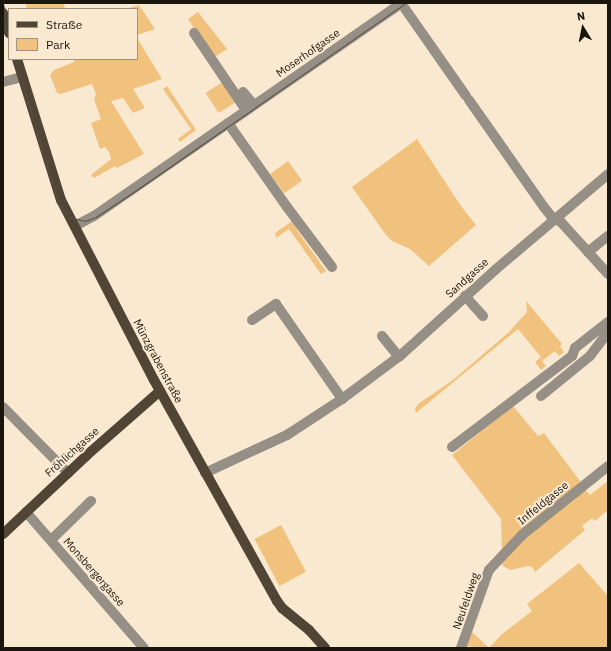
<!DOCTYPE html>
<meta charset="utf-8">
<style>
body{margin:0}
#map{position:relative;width:611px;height:651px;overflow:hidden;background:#fae9d1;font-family:"IBM Plex Sans",sans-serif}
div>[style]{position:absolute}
.green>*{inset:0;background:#f1c17e;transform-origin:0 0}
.minor>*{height:10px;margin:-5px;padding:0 5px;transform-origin:5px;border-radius:5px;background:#968f85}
.major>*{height:10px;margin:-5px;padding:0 5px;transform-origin:5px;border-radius:5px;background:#514535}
.tram>*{height:1px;margin:-0.5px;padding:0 0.5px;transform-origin:0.5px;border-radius:0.5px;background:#584f43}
span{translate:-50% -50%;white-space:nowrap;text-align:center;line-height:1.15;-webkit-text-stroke:4px #fae9d1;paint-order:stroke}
.street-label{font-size:11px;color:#1a150d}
.frame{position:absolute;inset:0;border:4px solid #1a150d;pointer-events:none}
.legend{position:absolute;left:8px;top:8px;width:130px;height:52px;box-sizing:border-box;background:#fae9d1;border:1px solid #a09483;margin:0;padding:5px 7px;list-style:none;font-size:12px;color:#1a150d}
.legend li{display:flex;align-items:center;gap:8px;height:20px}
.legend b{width:20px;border:1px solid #a09483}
.north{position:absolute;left:563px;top:8px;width:40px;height:40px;-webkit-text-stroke:3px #fae9d1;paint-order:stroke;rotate:350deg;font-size:11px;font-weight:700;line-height:16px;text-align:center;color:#1a150d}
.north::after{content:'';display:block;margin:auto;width:14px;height:18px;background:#1a150d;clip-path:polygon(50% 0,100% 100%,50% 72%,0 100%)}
</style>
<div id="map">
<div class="green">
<i style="clip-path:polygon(25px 3px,68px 3px,64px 4px,65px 9px,27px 9px)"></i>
<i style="clip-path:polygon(139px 5px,155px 29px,137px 35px,137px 9px,125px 9px)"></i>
<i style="clip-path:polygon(198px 12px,227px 49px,213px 58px,188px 19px)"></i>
<i style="clip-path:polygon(137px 38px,162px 79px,133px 89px,145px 108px,133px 113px,123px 98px,111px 101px,144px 154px,117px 168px,115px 166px,94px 178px,91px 175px,111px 159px,109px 152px,105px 147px,100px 149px,91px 123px,101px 119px,94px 99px,96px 94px,92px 84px,60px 94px,57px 93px,50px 75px,54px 70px,74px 62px,74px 59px,137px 59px)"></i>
<i style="left:224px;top:81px;width:24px;height:22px;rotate:57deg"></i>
<i style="clip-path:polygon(167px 86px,196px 130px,180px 142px,178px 139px,191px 129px,163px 89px)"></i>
<i style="clip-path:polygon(417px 139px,461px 206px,476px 225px,429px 266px,410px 249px,392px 241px,386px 235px,352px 187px)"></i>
<i style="left:288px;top:161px;width:24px;height:22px;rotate:54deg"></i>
<i style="clip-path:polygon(292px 221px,299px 233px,326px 271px,321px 274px,289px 229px,276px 238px,275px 233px)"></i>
<i style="clip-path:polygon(526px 301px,562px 344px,560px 346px,564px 352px,559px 356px,555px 351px,542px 361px,546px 366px,541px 370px,535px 362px,541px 357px,518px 329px,416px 413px,415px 409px,418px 404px,453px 380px,509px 332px,527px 312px)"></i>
<i style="clip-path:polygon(513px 406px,538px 436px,544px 433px,580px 481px,578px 485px,502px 552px,501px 519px,452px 455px)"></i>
<i style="clip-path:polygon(608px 481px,608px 510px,595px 521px,592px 518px,582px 526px,585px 530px,535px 572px,532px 567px,528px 566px,510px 570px,503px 566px,502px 562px,526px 536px,585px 489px,590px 495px)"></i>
<i style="left:281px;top:525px;width:53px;height:30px;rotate:62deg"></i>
<i style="clip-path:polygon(579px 563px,608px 596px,608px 648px,472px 648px,470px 646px,463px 648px,472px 632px,489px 648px,501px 635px,532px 611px,527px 604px)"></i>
</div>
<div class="minor">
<i style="left:401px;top:3px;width:113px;rotate:55deg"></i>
<i style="left:194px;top:33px;width:93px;rotate:56deg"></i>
<i style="left:3px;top:82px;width:20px;rotate:-15deg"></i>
<i style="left:243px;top:92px;width:17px;rotate:50deg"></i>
<i style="left:469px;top:100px;width:131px;rotate:55deg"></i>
<i style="left:544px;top:207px;width:11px;rotate:52deg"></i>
<i style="left:551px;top:216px;width:12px;rotate:31deg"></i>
<i style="left:561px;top:222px;width:70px;rotate:47.9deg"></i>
<i style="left:228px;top:123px;width:103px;rotate:54.9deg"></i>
<i style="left:287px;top:207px;width:75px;rotate:53.1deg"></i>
<i style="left:75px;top:226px;width:21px;rotate:-28deg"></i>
<i style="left:94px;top:216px;width:374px;rotate:-34.7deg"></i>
<i style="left:588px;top:252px;width:26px;rotate:-39deg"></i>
<i style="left:465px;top:296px;width:27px;rotate:48deg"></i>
<i style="left:252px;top:320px;width:29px;rotate:-34deg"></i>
<i style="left:276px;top:304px;width:116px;rotate:55.2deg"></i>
<i style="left:382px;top:336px;width:27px;rotate:51deg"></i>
<i style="left:541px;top:396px;width:63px;rotate:-39.2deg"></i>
<i style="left:590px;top:356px;width:30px;rotate:-53deg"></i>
<i style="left:3px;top:407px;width:93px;rotate:45.4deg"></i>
<i style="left:452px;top:447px;width:151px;rotate:-37.2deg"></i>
<i style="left:572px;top:356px;width:9px;rotate:-69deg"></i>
<i style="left:575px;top:348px;width:42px;rotate:-38.2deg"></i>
<i style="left:205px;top:473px;width:90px;rotate:-24.9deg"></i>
<i style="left:287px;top:435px;width:66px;rotate:-33.2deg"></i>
<i style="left:342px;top:399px;width:74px;rotate:-36.7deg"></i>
<i style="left:401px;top:355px;width:127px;rotate:-42.1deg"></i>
<i style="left:495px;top:270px;width:148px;rotate:-40.3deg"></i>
<i style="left:26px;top:512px;width:180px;rotate:49.1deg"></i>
<i style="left:51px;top:540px;width:56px;rotate:-44.3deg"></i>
<i style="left:461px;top:648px;width:83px;rotate:-70.3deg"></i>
<i style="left:489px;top:570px;width:48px;rotate:-46.7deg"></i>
<i style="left:522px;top:535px;width:110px;rotate:-38.7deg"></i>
</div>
<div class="major">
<i style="left:3px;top:13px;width:21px;rotate:73deg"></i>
<i style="left:17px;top:59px;width:148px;rotate:72.7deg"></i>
<i style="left:61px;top:200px;width:203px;rotate:62.7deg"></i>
<i style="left:154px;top:380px;width:253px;rotate:60.9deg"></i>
<i style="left:277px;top:601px;width:9px;rotate:54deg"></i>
<i style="left:282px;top:608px;width:35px;rotate:39deg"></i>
<i style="left:309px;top:630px;width:24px;rotate:48deg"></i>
<i style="left:3px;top:534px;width:115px;rotate:-43.2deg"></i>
<i style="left:87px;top:455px;width:97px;rotate:-41.2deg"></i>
</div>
<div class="tram">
<i style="left:3px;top:4px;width:23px;rotate:75deg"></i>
<i style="left:3px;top:21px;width:20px;rotate:72deg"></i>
<i style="left:15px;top:59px;width:148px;rotate:73.2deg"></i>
<i style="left:58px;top:201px;width:11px;rotate:63deg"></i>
<i style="left:63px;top:211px;width:8px;rotate:45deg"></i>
<i style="left:69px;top:217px;width:16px;rotate:14deg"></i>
<i style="left:85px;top:221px;width:12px;rotate:-20deg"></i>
<i style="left:96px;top:217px;width:50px;rotate:-33.7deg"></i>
<i style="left:138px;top:189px;width:326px;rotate:-34.8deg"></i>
</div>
<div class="street-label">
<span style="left:308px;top:53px;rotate:-35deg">Moserhofgasse</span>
<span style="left:467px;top:278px;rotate:-42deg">Sandgasse</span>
<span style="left:158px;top:361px;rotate:62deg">Münzgrabenstraße</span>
<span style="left:72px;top:452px;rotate:-42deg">Fröhlichgasse</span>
<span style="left:543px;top:503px;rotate:-39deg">Inffeldgasse</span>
<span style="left:94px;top:572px;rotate:49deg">Monsbergergasse</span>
<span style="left:466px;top:601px;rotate:-71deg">Neufeldweg</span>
</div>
<div class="frame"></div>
<ul class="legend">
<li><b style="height:5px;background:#514535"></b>Straße</li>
<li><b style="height:11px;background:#f1c17e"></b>Park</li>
</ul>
<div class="north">N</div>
</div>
